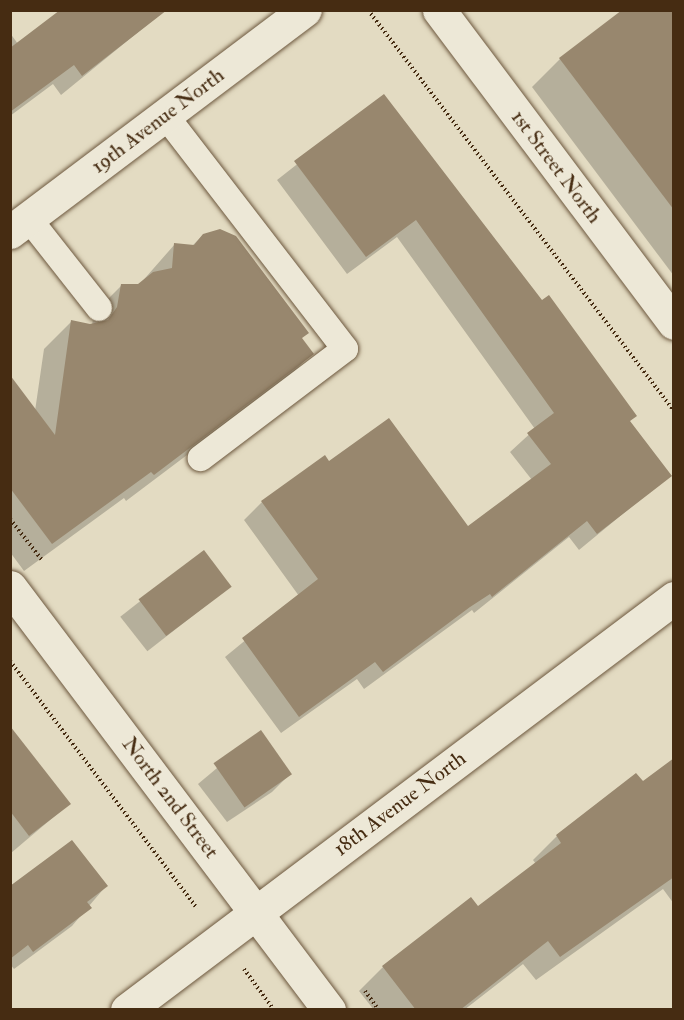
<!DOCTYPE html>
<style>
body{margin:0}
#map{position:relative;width:684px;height:1020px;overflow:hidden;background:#e3dbc2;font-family:"IM FELL Double Pica",serif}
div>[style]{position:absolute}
.shadow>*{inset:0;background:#0003;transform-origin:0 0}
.building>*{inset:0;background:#98876e;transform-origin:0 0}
.path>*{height:4px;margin-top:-2px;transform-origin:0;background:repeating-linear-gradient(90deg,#462c12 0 1.5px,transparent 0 4.5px)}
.roads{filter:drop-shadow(0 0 2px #6d583e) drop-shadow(0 0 2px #6d583e)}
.lane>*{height:26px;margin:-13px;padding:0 13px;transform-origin:13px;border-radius:13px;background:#ede8d7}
.street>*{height:33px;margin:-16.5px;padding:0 16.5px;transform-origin:16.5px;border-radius:16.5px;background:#ede8d7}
.secondary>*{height:33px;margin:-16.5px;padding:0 16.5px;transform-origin:16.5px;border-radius:16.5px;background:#ede8d7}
span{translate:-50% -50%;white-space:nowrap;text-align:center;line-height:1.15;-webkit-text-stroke:5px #ede8d7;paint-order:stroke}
.street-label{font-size:21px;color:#462c12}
.frame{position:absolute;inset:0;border:12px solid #462c12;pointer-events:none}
</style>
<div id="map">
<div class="shadow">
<i style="clip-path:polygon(674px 10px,674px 276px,532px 87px,560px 59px)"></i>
<i style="clip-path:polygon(148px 24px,61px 95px,53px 84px,10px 116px,10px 33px,18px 44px)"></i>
<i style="clip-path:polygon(384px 96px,670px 475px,579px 550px,569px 537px,474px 613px,472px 610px,364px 689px,357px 679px,281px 733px,225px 657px,299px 596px,244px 520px,262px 502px,329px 463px,467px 529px,532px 480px,510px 452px,535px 429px,397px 237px,347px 274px,277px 180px)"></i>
<i style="clip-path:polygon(203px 235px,312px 353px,285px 381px,126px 501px,124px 498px,24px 571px,10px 552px,10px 391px,35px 411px,44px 349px,71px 322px,92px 325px,94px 313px,122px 285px,139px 285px,175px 244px,192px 246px)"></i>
<i style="left:203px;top:552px;width:44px;height:105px;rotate:52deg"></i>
<i style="clip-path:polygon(260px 732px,290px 774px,272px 792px,227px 822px,198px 784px)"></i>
<i style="clip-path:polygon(674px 760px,674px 904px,663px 889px,536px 980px,523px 964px,464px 1010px,374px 1010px,359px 991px,383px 967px,471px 899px,478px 908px,536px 864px,533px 860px,557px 836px,636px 775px,643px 783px)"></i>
<i style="clip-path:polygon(10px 762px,69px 804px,11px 853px)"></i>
<i style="clip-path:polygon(106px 886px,72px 926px,14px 969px,10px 964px,10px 888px)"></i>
</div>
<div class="building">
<i style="clip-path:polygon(60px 10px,167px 10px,82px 76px,74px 65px,10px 112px,10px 48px)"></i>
<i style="clip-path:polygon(622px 10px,674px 10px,674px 210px,559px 58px)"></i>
<i style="clip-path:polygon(384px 94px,542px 300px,549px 295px,637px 416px,630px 421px,672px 476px,597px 534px,587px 521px,492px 597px,490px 594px,470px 607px,383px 672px,375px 662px,299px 717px,242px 638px,318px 579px,261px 501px,325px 455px,329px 461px,389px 418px,468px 526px,551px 464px,527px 433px,554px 413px,416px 220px,366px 257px,294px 161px)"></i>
<i style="clip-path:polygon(220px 229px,236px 236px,309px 333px,302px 338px,314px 354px,154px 475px,151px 472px,52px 544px,10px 488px,10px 375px,55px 435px,71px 320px,90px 324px,108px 320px,117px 307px,121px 284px,138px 284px,153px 272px,172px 268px,174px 243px,194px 245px,203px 234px)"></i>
<i style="left:204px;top:550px;width:46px;height:82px;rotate:53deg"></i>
<i style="clip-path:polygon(10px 726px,71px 804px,29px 836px,10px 811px)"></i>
<i style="left:261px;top:730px;width:54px;height:58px;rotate:55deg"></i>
<i style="clip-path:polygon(674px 758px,674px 877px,560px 957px,548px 941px,460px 1010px,416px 1010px,382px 966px,471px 897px,478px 906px,561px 843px,556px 835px,636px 773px,643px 781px)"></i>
<i style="clip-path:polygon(72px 840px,108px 886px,87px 902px,92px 908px,33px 952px,28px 945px,10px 959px,10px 886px)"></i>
</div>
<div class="path">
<i style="left:368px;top:10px;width:504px;rotate:52.65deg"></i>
<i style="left:10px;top:519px;width:52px;rotate:52deg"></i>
<i style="left:10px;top:661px;width:310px;rotate:52.9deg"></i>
<i style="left:244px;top:969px;width:51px;rotate:53.8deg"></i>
<i style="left:365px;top:991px;width:24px;rotate:54deg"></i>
</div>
<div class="roads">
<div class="lane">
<i style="left:165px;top:115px;width:295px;rotate:52.4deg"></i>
<i style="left:345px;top:349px;width:181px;rotate:142.9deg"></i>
<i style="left:29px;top:219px;width:113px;rotate:51.8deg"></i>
</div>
<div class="street">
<i style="left:10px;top:232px;width:369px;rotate:-37deg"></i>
<i style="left:10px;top:587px;width:530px;rotate:52.98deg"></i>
<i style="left:127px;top:1010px;width:685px;rotate:-36.99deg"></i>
</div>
<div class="secondary">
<i style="left:439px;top:10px;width:391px;rotate:53.1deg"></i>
</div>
</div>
<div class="street-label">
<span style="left:158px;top:121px;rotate:-37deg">19th Avenue North</span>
<span style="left:556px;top:167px;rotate:53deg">1st Street North</span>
<span style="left:170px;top:798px;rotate:53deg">North 2nd Street</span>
<span style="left:400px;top:804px;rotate:-37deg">18th Avenue North</span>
</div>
<div class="frame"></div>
</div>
